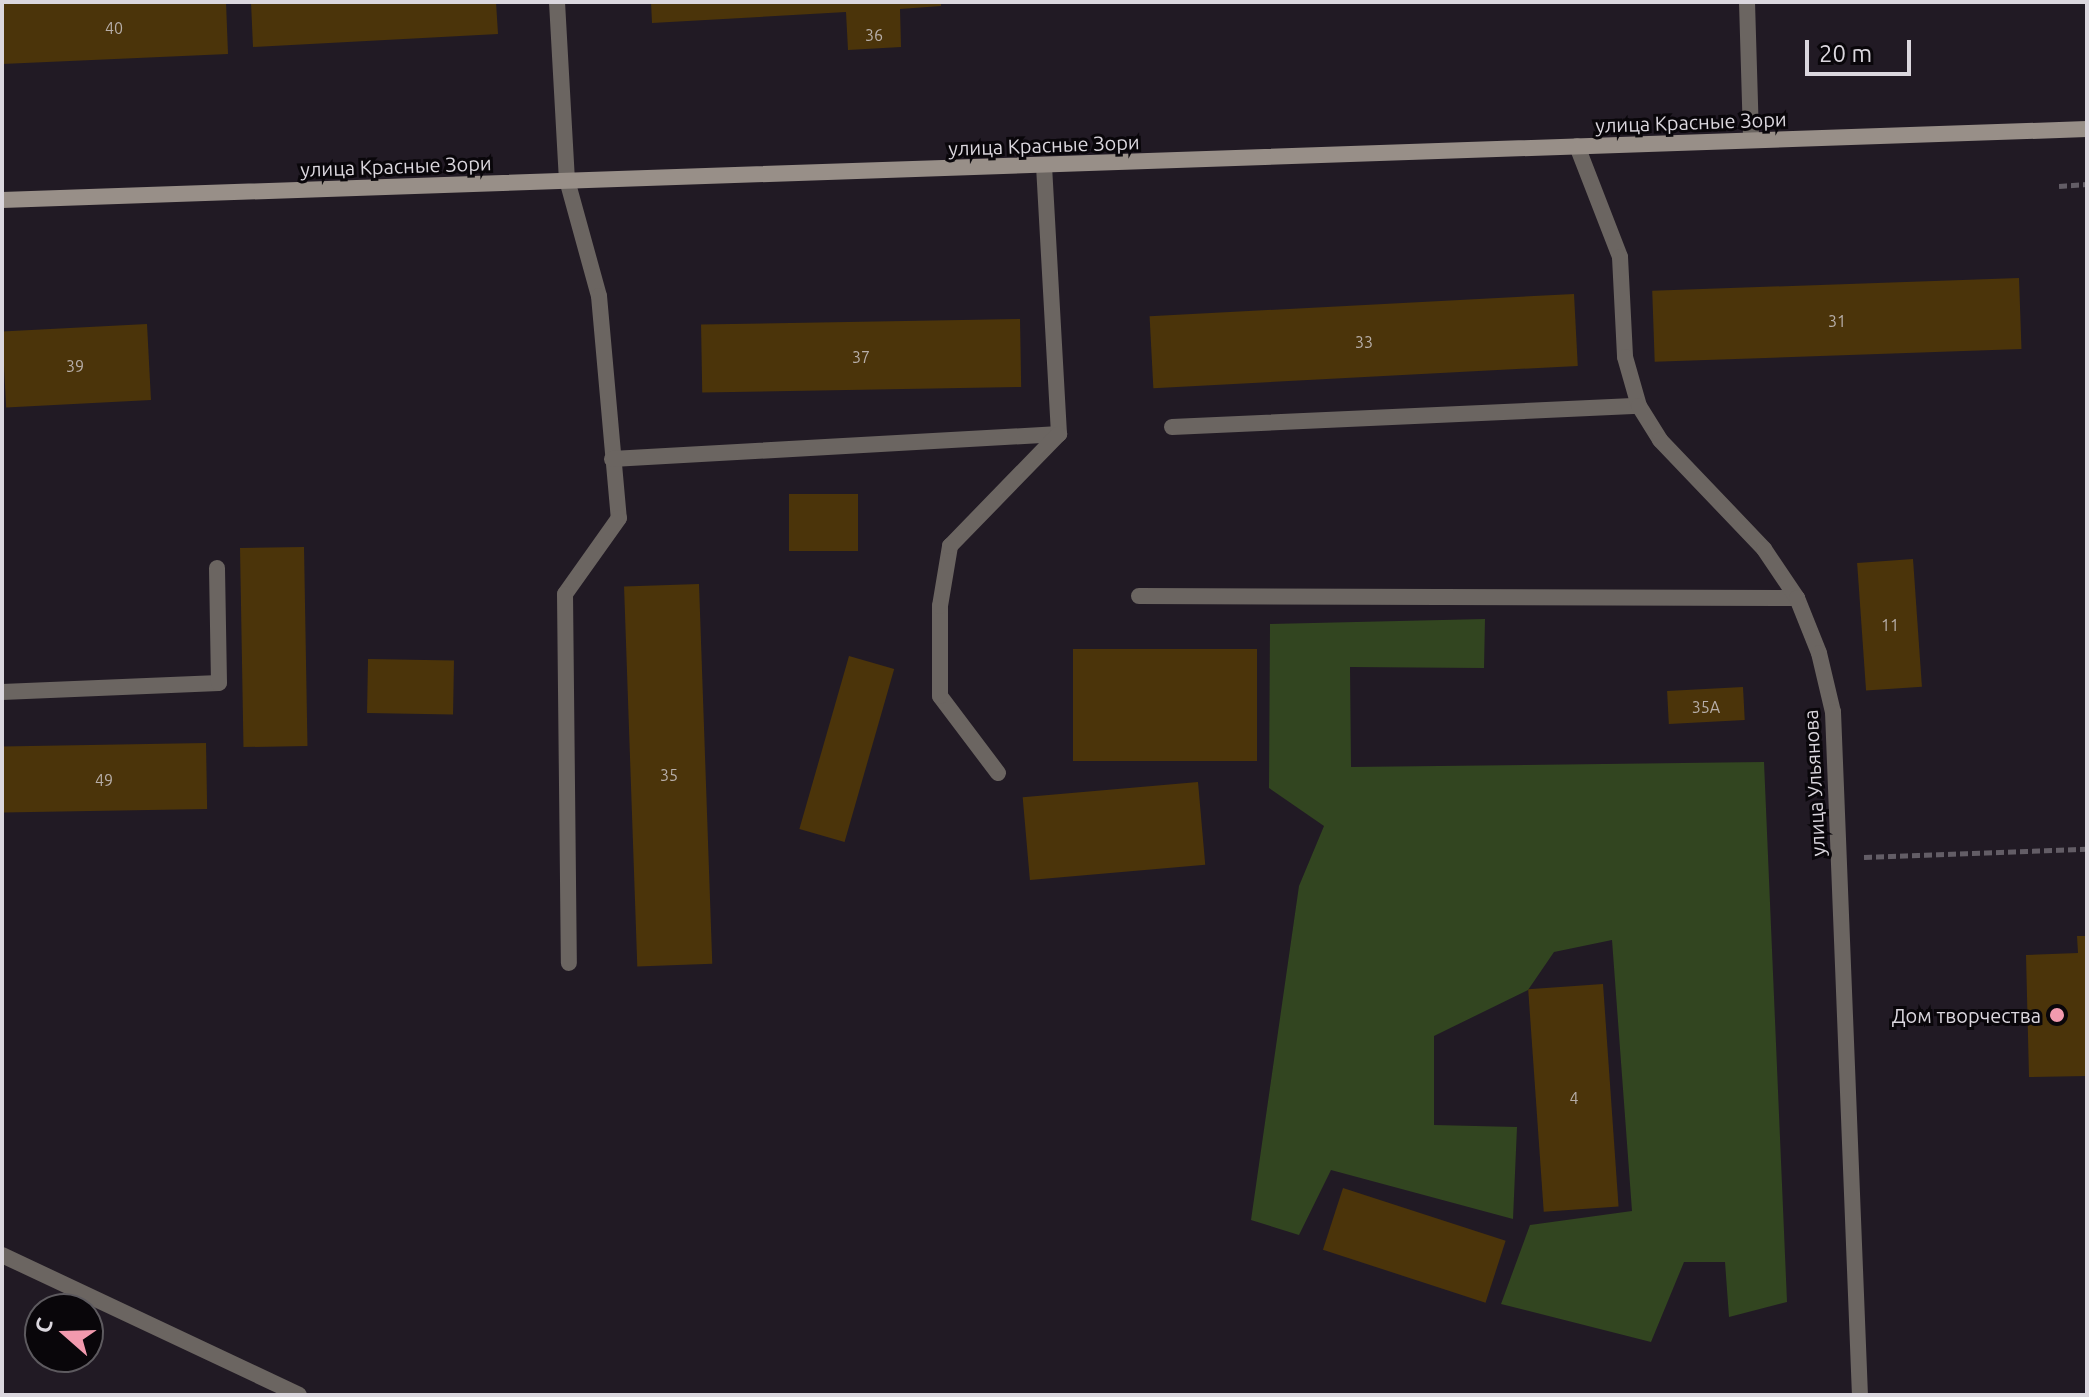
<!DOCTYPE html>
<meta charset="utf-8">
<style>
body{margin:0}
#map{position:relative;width:2089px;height:1397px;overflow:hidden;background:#211a24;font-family:Ubuntu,sans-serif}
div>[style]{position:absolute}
.green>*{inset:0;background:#324520}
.building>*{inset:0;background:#4b340a;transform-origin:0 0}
.path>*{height:5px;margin-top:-2.5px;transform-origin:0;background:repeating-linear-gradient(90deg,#635d66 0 8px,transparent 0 12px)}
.lane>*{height:16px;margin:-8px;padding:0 8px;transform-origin:8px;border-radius:8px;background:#6b6561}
.street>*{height:16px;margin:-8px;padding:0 8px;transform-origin:8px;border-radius:8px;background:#6b6561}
.secondary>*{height:16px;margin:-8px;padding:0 8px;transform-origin:8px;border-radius:8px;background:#988f88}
.dots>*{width:22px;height:22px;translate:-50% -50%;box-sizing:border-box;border:4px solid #09060a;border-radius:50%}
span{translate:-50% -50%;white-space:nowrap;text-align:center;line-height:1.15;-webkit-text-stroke:6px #09060a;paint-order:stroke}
.number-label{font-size:16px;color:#b7aea9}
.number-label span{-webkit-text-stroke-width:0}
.street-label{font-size:20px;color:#dbd7de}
.poi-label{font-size:20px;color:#dbd7de}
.right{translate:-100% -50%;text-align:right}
.frame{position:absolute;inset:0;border:4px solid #dbd7de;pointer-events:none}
.north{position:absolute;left:24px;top:1293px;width:80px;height:80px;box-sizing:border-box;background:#09060a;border:2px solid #5d5a5f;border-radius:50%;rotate:290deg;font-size:22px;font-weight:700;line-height:32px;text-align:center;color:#dbd7de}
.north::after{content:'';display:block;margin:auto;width:28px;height:36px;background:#f29aae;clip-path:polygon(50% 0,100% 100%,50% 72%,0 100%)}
.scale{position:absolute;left:1805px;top:40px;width:106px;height:36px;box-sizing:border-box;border:4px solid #dbd7de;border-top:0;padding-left:10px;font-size:24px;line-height:28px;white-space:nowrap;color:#dbd7de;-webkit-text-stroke:6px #09060a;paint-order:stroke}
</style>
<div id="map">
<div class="green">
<i style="clip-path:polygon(1485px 619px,1484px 668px,1350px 667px,1351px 767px,1764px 762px,1787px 1302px,1729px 1317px,1725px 1262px,1684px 1262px,1651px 1342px,1501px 1304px,1530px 1225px,1632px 1211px,1612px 940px,1554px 952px,1528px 990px,1434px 1036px,1434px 1125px,1517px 1127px,1513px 1219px,1331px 1170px,1299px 1235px,1251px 1220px,1299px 886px,1324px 826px,1269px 788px,1270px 624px)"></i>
</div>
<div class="building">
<i style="clip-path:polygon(2px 2px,226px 2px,228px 54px,2px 64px)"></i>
<i style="clip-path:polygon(251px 2px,496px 2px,498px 34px,253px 47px)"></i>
<i style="clip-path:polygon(651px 2px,941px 2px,941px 6px,900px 9px,901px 47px,848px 50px,846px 12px,652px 23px)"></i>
<i style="left:2019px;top:278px;width:71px;height:367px;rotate:88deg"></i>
<i style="left:1574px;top:294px;width:72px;height:425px;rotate:87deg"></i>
<i style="left:1020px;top:319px;width:68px;height:319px;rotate:89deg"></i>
<i style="left:147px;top:324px;width:76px;height:145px;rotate:87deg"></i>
<i style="left:789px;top:494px;width:69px;height:57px"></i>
<i style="left:304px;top:547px;width:199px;height:64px;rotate:89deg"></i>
<i style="left:1913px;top:559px;width:128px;height:56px;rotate:86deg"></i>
<i style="left:699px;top:584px;width:380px;height:75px;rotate:88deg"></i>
<i style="left:1257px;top:649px;width:112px;height:184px;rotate:90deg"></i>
<i style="left:849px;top:656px;width:47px;height:180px;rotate:16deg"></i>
<i style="left:368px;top:659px;width:86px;height:54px;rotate:1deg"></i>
<i style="left:1743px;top:687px;width:33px;height:76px;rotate:87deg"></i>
<i style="left:206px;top:743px;width:66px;height:204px;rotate:89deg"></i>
<i style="left:1198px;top:782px;width:83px;height:176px;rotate:85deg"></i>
<i style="clip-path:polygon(2077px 936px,2087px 936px,2087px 1076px,2029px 1077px,2026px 955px,2078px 953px)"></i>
<i style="left:1603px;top:984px;width:223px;height:75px;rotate:86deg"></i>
<i style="left:1343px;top:1188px;width:171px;height:65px;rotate:18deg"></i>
</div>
<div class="path">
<i style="left:2059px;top:186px;width:28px;rotate:-4deg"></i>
<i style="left:1864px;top:857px;width:223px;rotate:-2.1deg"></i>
</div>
<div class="lane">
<i style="left:567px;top:180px;width:120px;rotate:74.6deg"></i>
<i style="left:599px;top:296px;width:223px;rotate:84.9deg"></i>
<i style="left:619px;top:518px;width:93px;rotate:125.4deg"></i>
<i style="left:565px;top:594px;width:369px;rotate:89.4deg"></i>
<i style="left:1172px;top:427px;width:467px;rotate:-2.6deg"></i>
<i style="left:612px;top:459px;width:448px;rotate:-3.2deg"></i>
<i style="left:1059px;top:434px;width:269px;rotate:-93.2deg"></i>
<i style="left:1139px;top:596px;width:658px;rotate:0.17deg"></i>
<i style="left:2px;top:692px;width:217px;rotate:-2.4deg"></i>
<i style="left:219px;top:683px;width:115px;rotate:-91deg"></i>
<i style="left:998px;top:773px;width:96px;rotate:-127deg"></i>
<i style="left:940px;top:696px;width:90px;rotate:-90deg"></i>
<i style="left:940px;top:606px;width:61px;rotate:-80.5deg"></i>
<i style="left:950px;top:546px;width:156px;rotate:-45.8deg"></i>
<i style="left:2px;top:1255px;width:328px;rotate:25.2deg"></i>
</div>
<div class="street">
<i style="left:557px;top:2px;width:178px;rotate:86.8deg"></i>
<i style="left:1747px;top:2px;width:138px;rotate:88.3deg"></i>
<i style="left:1577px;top:146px;width:119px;rotate:68.8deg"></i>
<i style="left:1620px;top:257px;width:100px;rotate:87.1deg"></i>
<i style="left:1625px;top:357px;width:51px;rotate:74.1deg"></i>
<i style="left:1639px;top:406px;width:40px;rotate:58deg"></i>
<i style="left:1660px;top:440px;width:151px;rotate:46.3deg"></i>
<i style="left:1764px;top:549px;width:59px;rotate:56deg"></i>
<i style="left:1797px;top:598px;width:59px;rotate:68.2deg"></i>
<i style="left:1819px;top:653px;width:61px;rotate:76.7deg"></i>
<i style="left:1833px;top:712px;width:684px;rotate:87.74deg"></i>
</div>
<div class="secondary">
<i style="left:2px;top:200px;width:2086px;rotate:-1.95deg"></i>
</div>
<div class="dots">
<i style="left:2057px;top:1015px;background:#f29aae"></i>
</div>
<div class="number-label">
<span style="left:114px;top:28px">40</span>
<span style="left:874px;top:35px">36</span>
<span style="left:1837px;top:321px">31</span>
<span style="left:1364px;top:342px">33</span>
<span style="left:861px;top:357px">37</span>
<span style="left:75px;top:366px">39</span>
<span style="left:1890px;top:625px">11</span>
<span style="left:1706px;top:707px">35А</span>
<span style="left:669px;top:775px">35</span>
<span style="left:104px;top:780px">49</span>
<span style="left:1574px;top:1098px">4</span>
</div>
<div class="street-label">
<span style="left:1691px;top:122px;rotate:-2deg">улица Красные Зори</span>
<span style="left:1044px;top:145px;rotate:-2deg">улица Красные Зори</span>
<span style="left:396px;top:166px;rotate:-2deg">улица Красные Зори</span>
<span style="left:1814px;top:783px;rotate:-93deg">улица Ульянова</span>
</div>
<div class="poi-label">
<span class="right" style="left:2041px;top:1015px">Дом творчества</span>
</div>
<div class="frame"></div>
<div class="north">С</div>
<div class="scale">20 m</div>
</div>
